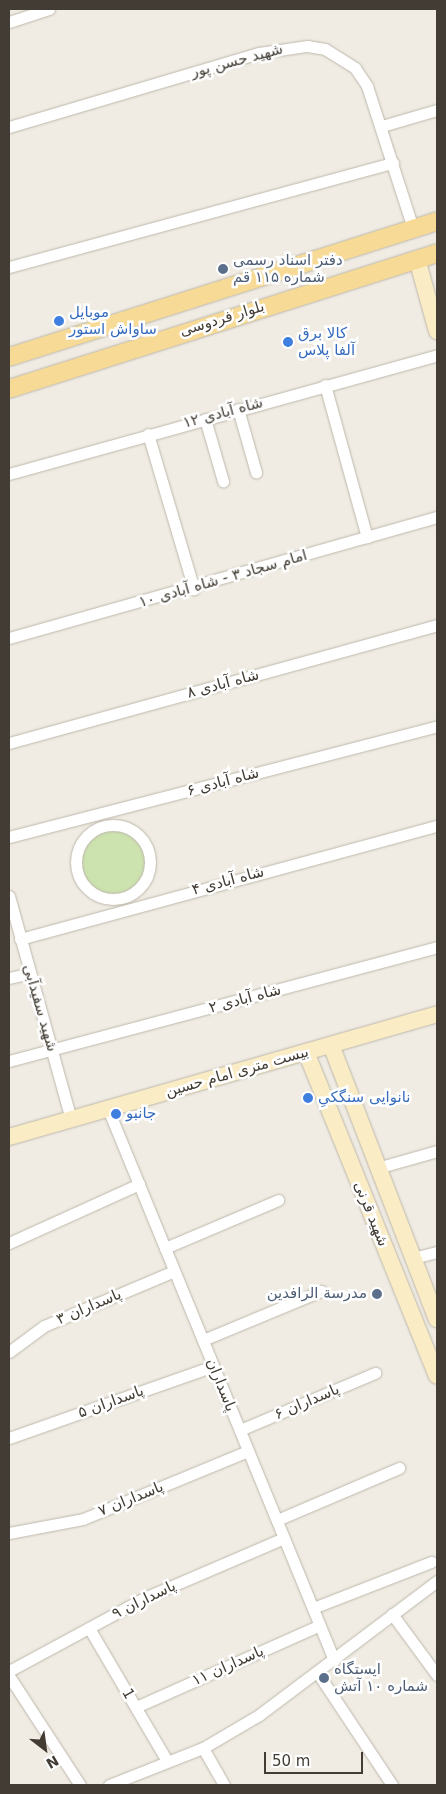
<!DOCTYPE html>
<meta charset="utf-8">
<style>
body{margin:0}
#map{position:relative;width:446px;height:1794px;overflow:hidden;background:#f0ece4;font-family:"DejaVu Sans","Noto Naskh Arabic",sans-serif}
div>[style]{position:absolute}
.green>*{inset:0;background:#cce2af}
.round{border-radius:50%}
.roads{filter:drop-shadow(0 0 1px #beb7aa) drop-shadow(0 0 1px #beb7aa)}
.minor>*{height:11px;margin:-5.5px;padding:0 5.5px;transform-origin:5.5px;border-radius:5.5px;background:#fff}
.minor>.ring{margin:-5.5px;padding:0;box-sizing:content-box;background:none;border:11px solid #fff;border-radius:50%}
.secondary>*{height:16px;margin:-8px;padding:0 8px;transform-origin:8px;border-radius:8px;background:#faecc4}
.primary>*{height:18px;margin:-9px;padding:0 9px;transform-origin:9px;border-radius:9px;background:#f6da96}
.dots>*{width:14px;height:14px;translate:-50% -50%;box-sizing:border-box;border:2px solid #fff;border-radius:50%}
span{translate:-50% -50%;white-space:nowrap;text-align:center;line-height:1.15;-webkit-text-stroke:5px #fff;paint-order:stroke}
.street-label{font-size:15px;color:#423c34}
.service-label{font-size:15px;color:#4e5e75}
.left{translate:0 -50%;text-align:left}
.right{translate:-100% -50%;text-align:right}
.shop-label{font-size:15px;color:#366cbe}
.frame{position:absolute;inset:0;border:10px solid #423c34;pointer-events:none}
.north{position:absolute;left:20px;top:1724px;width:50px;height:50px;-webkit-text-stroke:4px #fff;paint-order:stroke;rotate:150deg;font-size:14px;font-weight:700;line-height:20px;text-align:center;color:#423c34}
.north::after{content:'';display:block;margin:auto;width:18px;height:22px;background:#423c34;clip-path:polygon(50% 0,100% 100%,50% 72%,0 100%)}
.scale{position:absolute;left:264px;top:1752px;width:99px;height:22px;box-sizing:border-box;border:2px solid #423c34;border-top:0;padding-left:6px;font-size:15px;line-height:18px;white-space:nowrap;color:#423c34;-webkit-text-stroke:4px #fff;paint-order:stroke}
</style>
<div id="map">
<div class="green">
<i class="round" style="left:81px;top:830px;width:64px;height:64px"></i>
</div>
<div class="roads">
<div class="minor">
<i style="left:9px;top:22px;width:42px;rotate:-18deg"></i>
<i style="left:382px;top:126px;width:57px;rotate:-16.2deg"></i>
<i style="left:9px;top:127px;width:261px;rotate:-16.5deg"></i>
<i style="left:259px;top:53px;width:49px;rotate:-8.3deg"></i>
<i style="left:307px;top:46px;width:18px;rotate:9deg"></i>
<i style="left:325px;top:49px;width:36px;rotate:32deg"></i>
<i style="left:355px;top:68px;width:22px;rotate:56deg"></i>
<i style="left:367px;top:86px;width:149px;rotate:72.1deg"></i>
<i style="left:9px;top:267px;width:398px;rotate:-15.2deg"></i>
<i style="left:325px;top:385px;width:158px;rotate:74.6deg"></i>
<i style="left:238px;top:409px;width:66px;rotate:74.1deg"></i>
<i style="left:205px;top:419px;width:65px;rotate:73.8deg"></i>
<i style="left:148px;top:434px;width:162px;rotate:73.5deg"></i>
<i style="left:9px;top:474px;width:444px;rotate:-15.5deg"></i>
<i style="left:9px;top:638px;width:445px;rotate:-15.8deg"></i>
<i style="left:9px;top:743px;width:444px;rotate:-15.4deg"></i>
<i class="ring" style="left:76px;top:825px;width:63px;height:63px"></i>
<i style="left:9px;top:837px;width:442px;rotate:-14.5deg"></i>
<i style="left:9px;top:896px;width:232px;rotate:74.5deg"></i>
<i style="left:20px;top:939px;width:432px;rotate:-15.2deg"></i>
<i style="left:9px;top:978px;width:22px;rotate:-13deg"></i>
<i style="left:9px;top:1061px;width:443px;rotate:-14.9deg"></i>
<i style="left:108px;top:1109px;width:596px;rotate:67.7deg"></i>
<i style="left:377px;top:1168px;width:62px;rotate:-15.8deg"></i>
<i style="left:9px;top:1243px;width:143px;rotate:-24.4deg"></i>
<i style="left:165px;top:1248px;width:123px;rotate:-23deg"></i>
<i style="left:413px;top:1258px;width:25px;rotate:-14deg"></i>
<i style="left:203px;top:1340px;width:128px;rotate:-22.6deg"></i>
<i style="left:9px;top:1352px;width:44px;rotate:-36.6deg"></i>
<i style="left:44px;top:1326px;width:141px;rotate:-22.9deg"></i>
<i style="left:240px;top:1430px;width:147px;rotate:-22.9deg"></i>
<i style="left:9px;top:1438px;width:216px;rotate:-19.4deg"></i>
<i style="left:277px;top:1520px;width:133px;rotate:-23.1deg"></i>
<i style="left:9px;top:1533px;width:75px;rotate:-10.7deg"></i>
<i style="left:83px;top:1519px;width:178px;rotate:-22.4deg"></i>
<i style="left:313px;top:1608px;width:127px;rotate:-21.3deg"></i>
<i style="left:392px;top:1614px;width:76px;rotate:53.6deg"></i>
<i style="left:89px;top:1628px;width:154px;rotate:59.6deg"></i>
<i style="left:9px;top:1671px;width:153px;rotate:-28.4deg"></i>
<i style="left:144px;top:1598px;width:152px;rotate:-23.2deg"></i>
<i style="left:317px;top:1672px;width:136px;rotate:56.4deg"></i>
<i style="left:9px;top:1676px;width:130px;rotate:56.9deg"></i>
<i style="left:136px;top:1707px;width:201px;rotate:-24deg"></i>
<i style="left:203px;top:1748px;width:43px;rotate:60.4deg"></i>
<i style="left:109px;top:1785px;width:101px;rotate:-21.5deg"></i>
<i style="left:203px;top:1748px;width:65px;rotate:-30.5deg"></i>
<i style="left:259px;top:1715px;width:223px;rotate:-37deg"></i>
</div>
<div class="secondary">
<i style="left:417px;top:259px;width:75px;rotate:74.5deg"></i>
<i style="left:331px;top:1045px;width:294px;rotate:68.9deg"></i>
<i style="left:306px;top:1052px;width:349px;rotate:68deg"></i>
<i style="left:9px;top:1137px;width:445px;rotate:-16deg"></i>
</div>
<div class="primary">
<i style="left:9px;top:357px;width:449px;rotate:-17.6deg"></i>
<i style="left:9px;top:389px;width:449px;rotate:-17.6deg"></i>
</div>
</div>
<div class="dots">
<i style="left:223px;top:269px;background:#5c6f8a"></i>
<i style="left:59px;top:321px;background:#3f7fe0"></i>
<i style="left:288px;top:342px;background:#3f7fe0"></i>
<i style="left:308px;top:1098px;background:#3f7fe0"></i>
<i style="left:116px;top:1114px;background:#3f7fe0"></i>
<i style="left:377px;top:1294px;background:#5c6f8a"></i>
<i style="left:324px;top:1678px;background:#5c6f8a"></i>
</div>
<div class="street-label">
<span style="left:237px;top:61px;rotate:-15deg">شهید حسن پور</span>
<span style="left:222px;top:319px;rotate:-17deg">بلوار فردوسی</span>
<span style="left:223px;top:413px;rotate:-15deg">شاه آبادی ۱۲</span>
<span style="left:223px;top:579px;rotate:-16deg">امام سجاد ۳ - شاه آبادی ۱۰</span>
<span style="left:223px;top:684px;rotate:-15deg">شاه آبادی ۸</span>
<span style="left:223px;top:782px;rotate:-15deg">شاه آبادی ۶</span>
<span style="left:228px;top:881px;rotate:-15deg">شاه آبادی ۴</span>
<span style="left:245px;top:999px;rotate:-15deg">شاه آبادی ۲</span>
<span style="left:40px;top:1008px;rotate:74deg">شهید سفیدآبی</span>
<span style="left:237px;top:1072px;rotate:-16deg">بیست متری امام حسین</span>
<span style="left:371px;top:1214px;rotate:68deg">شهید قرنی</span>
<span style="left:89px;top:1307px;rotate:-23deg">پاسداران ۳</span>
<span style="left:221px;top:1385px;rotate:68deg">پاسداران</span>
<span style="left:111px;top:1402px;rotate:-20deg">پاسداران ۵</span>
<span style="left:307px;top:1402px;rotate:-23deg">پاسداران ۶</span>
<span style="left:131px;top:1499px;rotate:-22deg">پاسداران ۷</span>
<span style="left:144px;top:1600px;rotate:-26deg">پاسداران ۹</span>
<span style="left:228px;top:1666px;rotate:-24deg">پاسداران ۱۱</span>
<span style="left:128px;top:1694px;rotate:60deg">1</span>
</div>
<div class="service-label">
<span class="left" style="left:233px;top:269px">دفتر اسناد رسمی<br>شماره ۱۱۵ قم</span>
<span class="right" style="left:367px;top:1294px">مدرسة الرافدین</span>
<span class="left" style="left:334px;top:1678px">ایستگاه<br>شماره ۱۰ آتش</span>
</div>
<div class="shop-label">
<span class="left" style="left:69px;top:321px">موبایل<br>ساواش استور</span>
<span class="left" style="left:298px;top:342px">کالا برق<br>آلفا پلاس</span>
<span class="left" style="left:318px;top:1098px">نانوایی سنگکیِ</span>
<span class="left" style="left:126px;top:1114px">جانبو</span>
</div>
<div class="frame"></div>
<div class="north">N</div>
<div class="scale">50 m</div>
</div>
